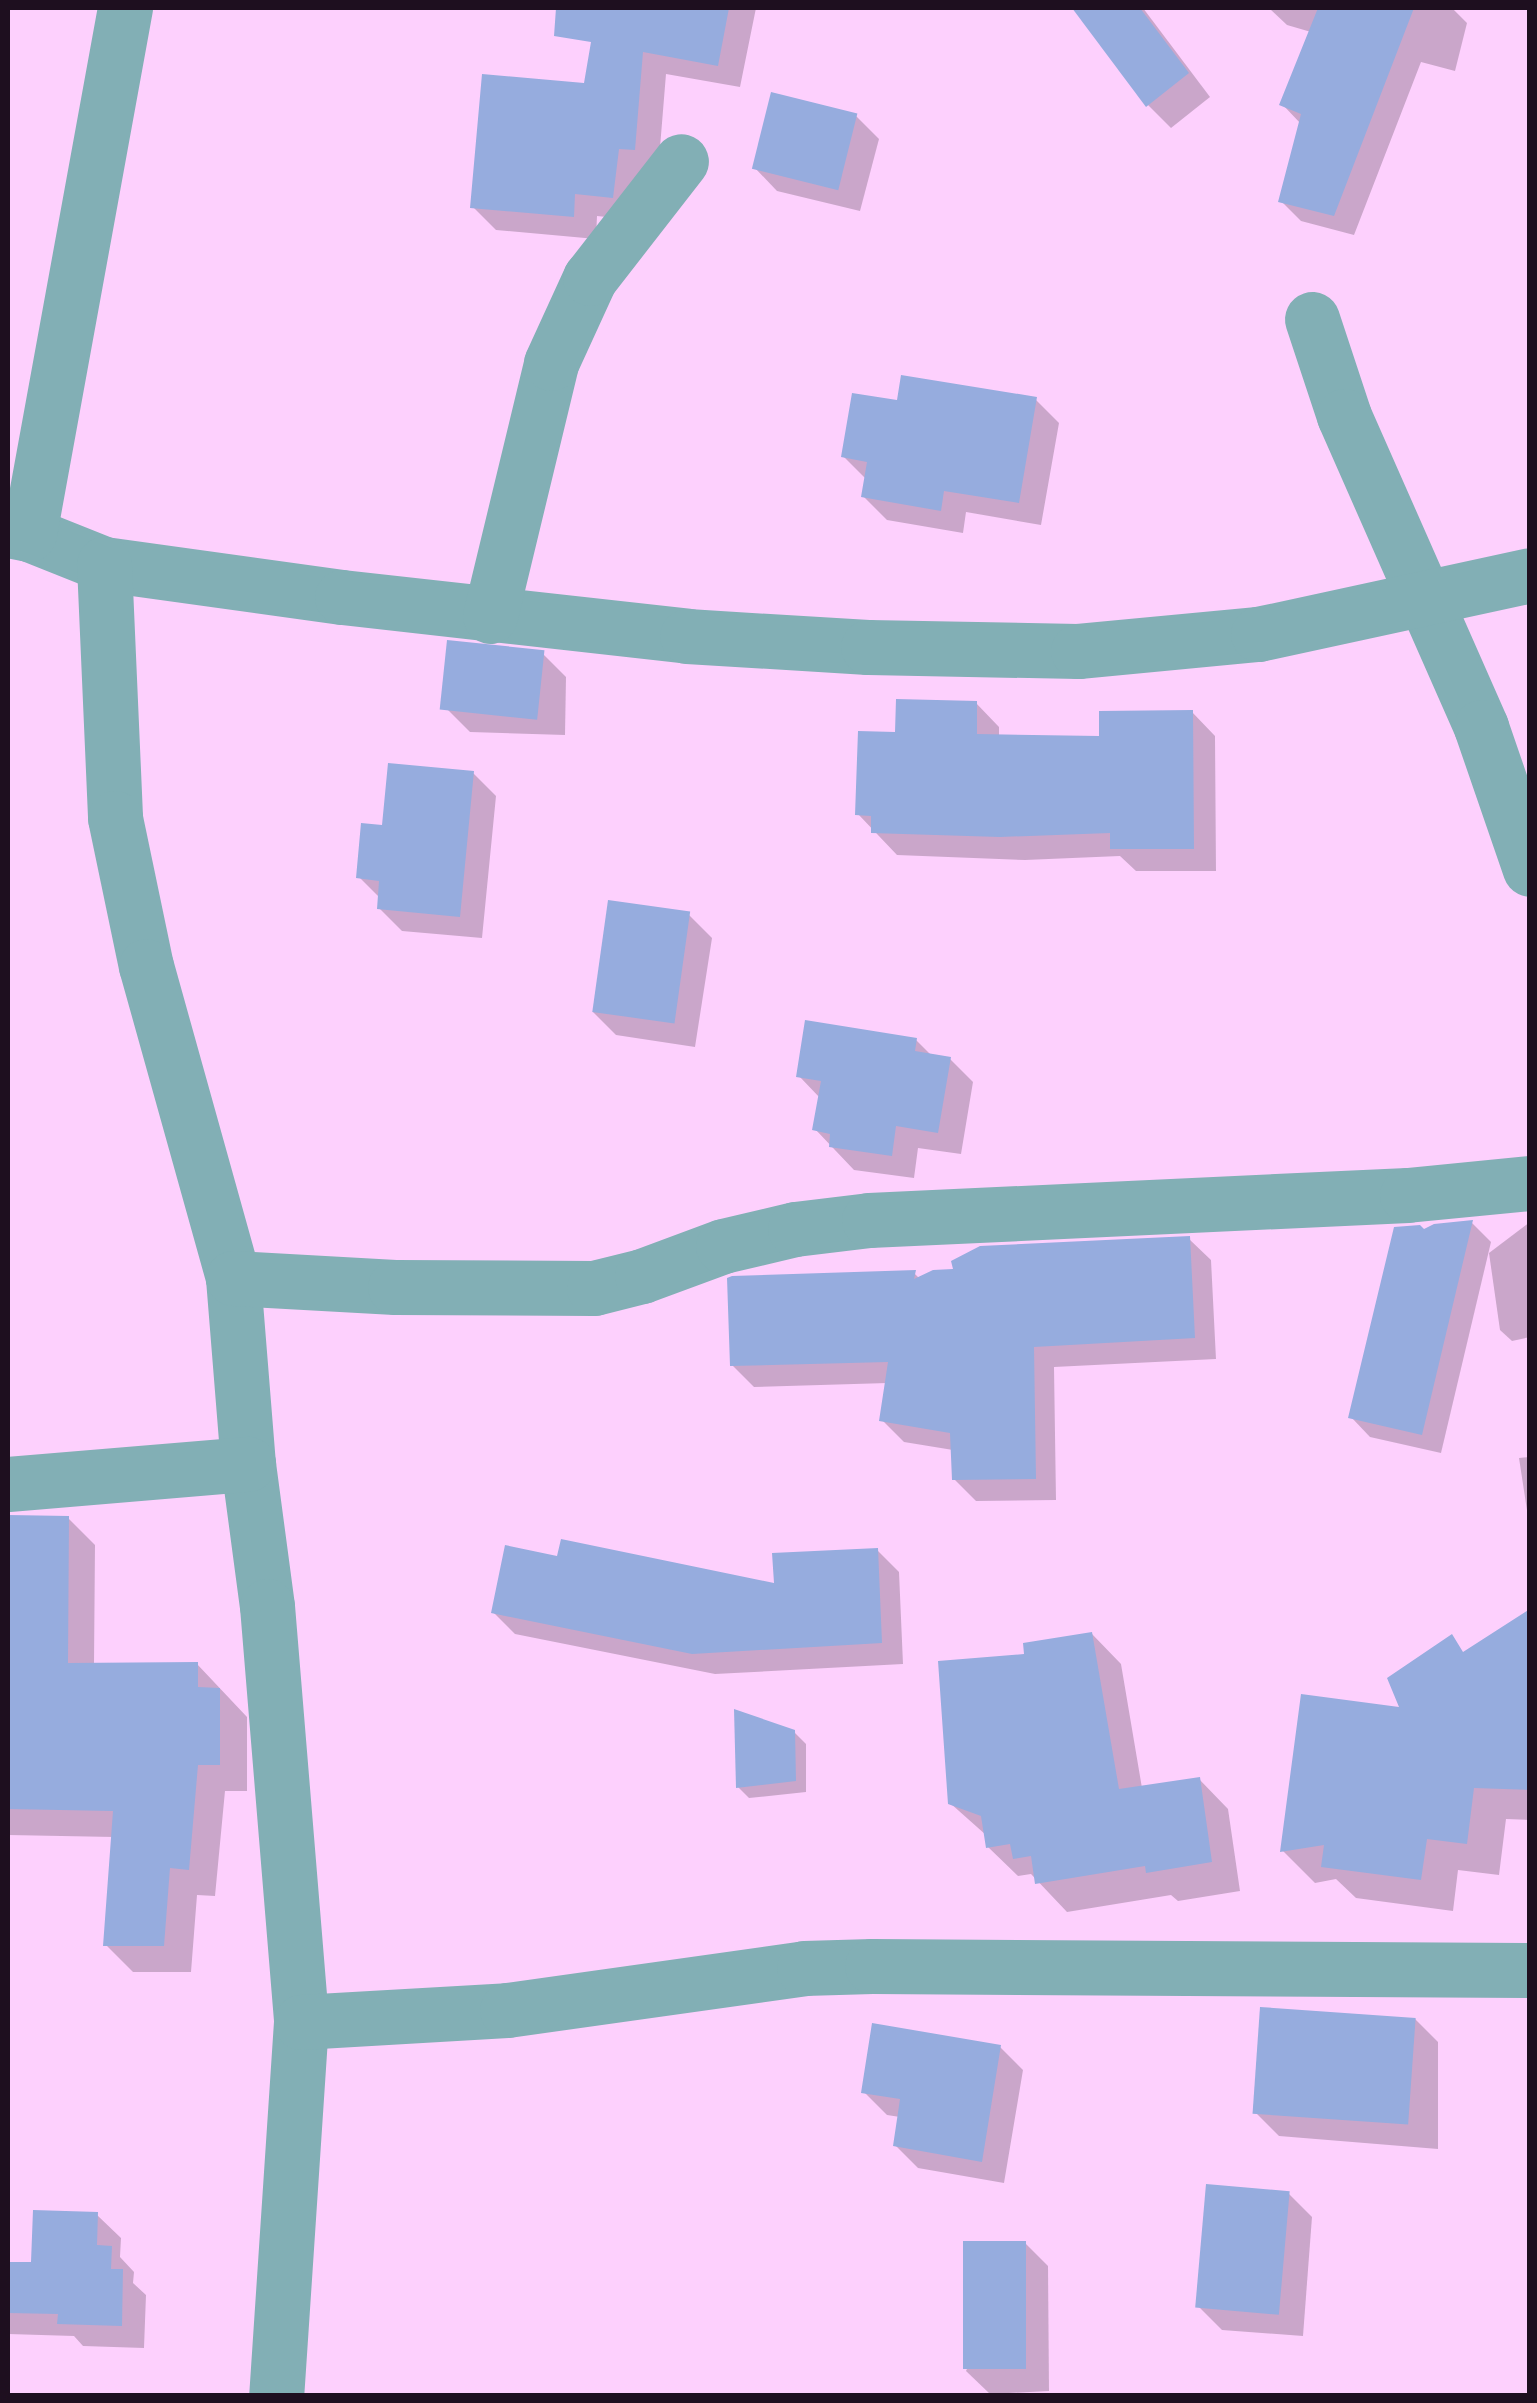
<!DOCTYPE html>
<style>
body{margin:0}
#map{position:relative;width:1537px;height:2403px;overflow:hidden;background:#fdd0fd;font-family:"Sofia Sans Condensed",sans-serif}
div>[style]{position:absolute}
.shadow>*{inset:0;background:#0003}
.building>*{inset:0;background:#96acde;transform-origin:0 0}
.street>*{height:55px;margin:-27.5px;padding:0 27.5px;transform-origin:27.5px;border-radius:27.5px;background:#82afb5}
span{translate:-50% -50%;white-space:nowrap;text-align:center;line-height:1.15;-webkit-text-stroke:8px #fae8fa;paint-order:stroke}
.frame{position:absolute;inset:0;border:10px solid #1e0f1f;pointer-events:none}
</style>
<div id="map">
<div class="shadow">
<i style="clip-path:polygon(601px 8px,756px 8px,740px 87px,666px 74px,658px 172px,635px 220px,597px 216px,596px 239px,496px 230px,473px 207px,586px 86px)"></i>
<i style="clip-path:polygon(1075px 8px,1143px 8px,1210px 97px,1171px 128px,1148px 105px)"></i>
<i style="clip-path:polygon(1269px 8px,1452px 8px,1467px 23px,1455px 71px,1421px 62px,1354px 235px,1301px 221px,1281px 201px,1301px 124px,1282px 104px,1311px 32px,1287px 25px)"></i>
<i style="clip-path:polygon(856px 116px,879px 139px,860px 211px,777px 191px,754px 167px)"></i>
<i style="clip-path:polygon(1036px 400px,1059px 423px,1041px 525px,966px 512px,963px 533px,887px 520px,864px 497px,867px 480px,843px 456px,899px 403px)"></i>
<i style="clip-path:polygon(543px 654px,566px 677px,565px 735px,470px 732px,447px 709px)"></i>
<i style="clip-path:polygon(976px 703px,999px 727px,999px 737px,1101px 739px,1192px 712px,1215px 736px,1216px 871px,1136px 871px,1120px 856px,1025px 860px,897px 855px,858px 814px,897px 735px)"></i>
<i style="clip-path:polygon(473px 773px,496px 796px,482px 938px,402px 931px,379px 908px,380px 898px,359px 877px,384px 828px)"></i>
<i style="clip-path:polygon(689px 915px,712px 938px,695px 1047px,616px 1035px,593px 1012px)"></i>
<i style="clip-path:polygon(916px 1040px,932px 1056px,950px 1059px,973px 1082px,961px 1154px,918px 1148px,914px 1178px,854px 1170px,815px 1129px,820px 1098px,799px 1076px)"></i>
<i style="clip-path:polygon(1530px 1222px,1530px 1337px,1512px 1341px,1500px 1330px,1489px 1253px)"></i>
<i style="clip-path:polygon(1472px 1223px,1491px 1242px,1441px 1453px,1370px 1437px,1351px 1417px,1424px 1232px)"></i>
<i style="clip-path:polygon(1189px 1239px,1211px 1260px,1216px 1359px,1054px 1367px,1056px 1500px,976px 1501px,954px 1479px,953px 1450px,904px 1442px,882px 1420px,888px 1383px,754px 1387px,732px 1365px,914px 1273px,920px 1279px)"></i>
<i style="clip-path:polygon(1530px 1457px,1530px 1530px,1519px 1458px)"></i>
<i style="clip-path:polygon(8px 1518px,68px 1518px,95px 1545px,94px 1665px,197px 1664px,247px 1717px,247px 1791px,225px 1791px,215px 1896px,197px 1895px,191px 1972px,133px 1972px,106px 1945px,114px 1837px,8px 1835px)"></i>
<i style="clip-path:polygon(877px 1550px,899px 1572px,903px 1664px,715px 1674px,515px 1634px,493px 1612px,559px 1559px,777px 1586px)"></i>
<i style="clip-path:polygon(1092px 1634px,1121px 1664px,1142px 1788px,1199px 1779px,1228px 1809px,1240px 1891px,1178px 1901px,1171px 1895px,1067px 1912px,1031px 1874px,1018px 1876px,988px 1847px,986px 1835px,950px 1803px,1027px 1656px)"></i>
<i style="clip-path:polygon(794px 1732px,806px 1744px,806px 1792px,749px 1798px,738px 1787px)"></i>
<i style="clip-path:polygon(1530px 1739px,1530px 1820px,1506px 1819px,1499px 1875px,1458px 1870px,1453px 1911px,1356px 1898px,1336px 1879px,1315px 1883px,1283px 1851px)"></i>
<i style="clip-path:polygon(1415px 2019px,1438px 2042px,1438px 2149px,1279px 2136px,1256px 2113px)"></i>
<i style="clip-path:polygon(1000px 2047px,1023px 2070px,1004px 2183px,918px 2168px,895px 2145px,900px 2117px,887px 2115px,864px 2092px)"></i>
<i style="clip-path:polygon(1289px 2194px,1312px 2217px,1303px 2336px,1222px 2330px,1199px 2307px)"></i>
<i style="clip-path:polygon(97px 2215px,121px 2238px,120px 2257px,134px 2272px,133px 2283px,146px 2295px,144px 2348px,83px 2346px,74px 2336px,8px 2334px,8px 2265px,33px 2265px)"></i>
<i style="clip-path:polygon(1025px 2243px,1048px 2266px,1049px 2391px,990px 2394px,966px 2371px)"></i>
</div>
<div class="building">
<i style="clip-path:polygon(556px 8px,729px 8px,718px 66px,643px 52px,635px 150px,619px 149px,613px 198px,575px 194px,574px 217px,470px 208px,482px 74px,584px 83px,591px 42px,554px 36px)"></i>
<i style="clip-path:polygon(1072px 8px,1140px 8px,1189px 73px,1146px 107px)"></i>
<i style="clip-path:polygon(1318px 8px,1414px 8px,1334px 216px,1278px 202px,1301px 114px,1279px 105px)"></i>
<i style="left:771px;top:92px;width:89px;height:79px;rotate:14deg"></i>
<i style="clip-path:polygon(901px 375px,1037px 397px,1019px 503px,944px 491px,941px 511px,861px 497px,867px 462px,841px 457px,852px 393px,897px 400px)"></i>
<i style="left:447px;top:640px;width:98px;height:70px;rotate:6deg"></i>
<i style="clip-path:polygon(896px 699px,977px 701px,977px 734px,1099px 736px,1099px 711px,1193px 710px,1194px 849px,1110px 849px,1110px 833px,1000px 837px,871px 833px,871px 816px,855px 815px,858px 731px,895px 732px)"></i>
<i style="clip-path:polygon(388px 763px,474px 771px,460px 917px,377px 909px,379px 881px,356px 878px,361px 823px,382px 825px)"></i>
<i style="left:608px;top:900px;width:83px;height:113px;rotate:8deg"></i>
<i style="clip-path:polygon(805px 1020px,917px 1038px,915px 1051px,951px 1057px,938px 1133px,896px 1126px,892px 1156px,829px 1147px,830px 1134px,812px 1130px,821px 1081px,796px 1077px)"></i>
<i style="clip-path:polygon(1473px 1220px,1422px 1435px,1348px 1418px,1394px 1227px,1420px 1225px,1424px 1229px,1434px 1224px)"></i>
<i style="clip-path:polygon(1190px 1236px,1195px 1338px,1034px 1347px,1036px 1479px,952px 1480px,950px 1433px,879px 1421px,888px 1362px,730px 1366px,727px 1278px,732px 1276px,916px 1270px,914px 1279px,933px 1270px,953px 1269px,951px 1261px,980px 1246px)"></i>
<i style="clip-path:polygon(8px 1515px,69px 1516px,68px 1663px,198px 1662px,198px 1687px,220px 1688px,220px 1765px,198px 1765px,189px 1870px,170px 1868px,164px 1946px,103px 1946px,113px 1811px,8px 1809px)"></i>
<i style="clip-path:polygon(561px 1539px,774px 1583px,772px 1553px,878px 1548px,882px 1643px,692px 1654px,491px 1613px,505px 1545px,557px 1556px)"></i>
<i style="clip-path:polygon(1530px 1609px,1530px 1790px,1474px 1788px,1467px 1844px,1427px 1839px,1421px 1880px,1321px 1867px,1324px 1845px,1280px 1852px,1301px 1694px,1399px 1707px,1387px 1678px,1452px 1634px,1463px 1652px)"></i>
<i style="clip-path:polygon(1092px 1632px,1119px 1789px,1200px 1777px,1212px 1862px,1146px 1873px,1145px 1866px,1035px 1884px,1031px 1856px,1013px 1859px,1010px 1844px,986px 1848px,981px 1816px,948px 1804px,938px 1661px,1024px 1654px,1023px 1643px)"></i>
<i style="clip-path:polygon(734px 1709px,795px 1730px,796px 1781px,736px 1788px)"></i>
<i style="left:1260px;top:2007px;width:156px;height:107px;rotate:4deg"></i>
<i style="clip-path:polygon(872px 2023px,1001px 2045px,982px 2162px,893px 2146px,900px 2099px,861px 2093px)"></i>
<i style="left:1206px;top:2184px;width:84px;height:124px;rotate:5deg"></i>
<i style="clip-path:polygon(33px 2210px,98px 2212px,97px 2245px,112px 2246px,111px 2269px,123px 2269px,122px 2326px,57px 2324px,58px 2314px,8px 2313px,8px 2262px,31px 2262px)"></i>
<i style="left:1026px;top:2241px;width:128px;height:63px;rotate:90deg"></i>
</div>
<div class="street">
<i style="left:1312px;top:319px;width:102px;rotate:71.7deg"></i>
<i style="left:1344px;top:416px;width:340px;rotate:66.2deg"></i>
<i style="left:1481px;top:727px;width:150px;rotate:71deg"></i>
<i style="left:8px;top:530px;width:21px;rotate:11deg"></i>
<i style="left:29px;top:534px;width:81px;rotate:21.8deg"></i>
<i style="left:104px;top:564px;width:240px;rotate:7.9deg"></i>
<i style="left:342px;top:597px;width:347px;rotate:6.4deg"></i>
<i style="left:687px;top:636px;width:181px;rotate:3.5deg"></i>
<i style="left:868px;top:647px;width:210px;rotate:1.1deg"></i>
<i style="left:1078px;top:651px;width:181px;rotate:-5.4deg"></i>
<i style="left:1258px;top:634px;width:278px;rotate:-12.2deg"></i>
<i style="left:29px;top:534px;width:535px;rotate:-79.66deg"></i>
<i style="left:104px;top:564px;width:254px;rotate:87.5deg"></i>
<i style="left:115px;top:818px;width:151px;rotate:78.2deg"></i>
<i style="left:146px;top:966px;width:324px;rotate:74.4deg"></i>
<i style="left:233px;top:1278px;width:187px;rotate:85.4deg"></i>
<i style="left:248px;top:1464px;width:143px;rotate:82.4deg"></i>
<i style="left:267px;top:1606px;width:417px;rotate:85.3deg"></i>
<i style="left:301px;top:2022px;width:375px;rotate:93.8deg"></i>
<i style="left:490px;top:616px;width:260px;rotate:-76.4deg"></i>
<i style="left:551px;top:363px;width:94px;rotate:-65.4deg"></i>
<i style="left:590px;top:278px;width:148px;rotate:-52.1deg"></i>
<i style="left:233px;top:1278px;width:162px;rotate:3.2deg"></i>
<i style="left:395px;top:1287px;width:199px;rotate:0.3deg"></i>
<i style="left:594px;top:1288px;width:49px;rotate:-14deg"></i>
<i style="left:642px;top:1276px;width:86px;rotate:-20.3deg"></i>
<i style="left:723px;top:1246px;width:74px;rotate:-13.3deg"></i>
<i style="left:795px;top:1229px;width:75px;rotate:-6.9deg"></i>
<i style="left:869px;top:1220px;width:539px;rotate:-2.66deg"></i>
<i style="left:1407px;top:1195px;width:124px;rotate:-5.6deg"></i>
<i style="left:8px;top:1484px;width:241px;rotate:-4.8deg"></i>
<i style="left:301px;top:2022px;width:206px;rotate:-3.3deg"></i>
<i style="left:507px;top:2010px;width:300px;rotate:-8deg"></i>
<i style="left:804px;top:1968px;width:68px;rotate:-1.7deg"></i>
<i style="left:872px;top:1966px;width:658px;rotate:0.35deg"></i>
</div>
<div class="frame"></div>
</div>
